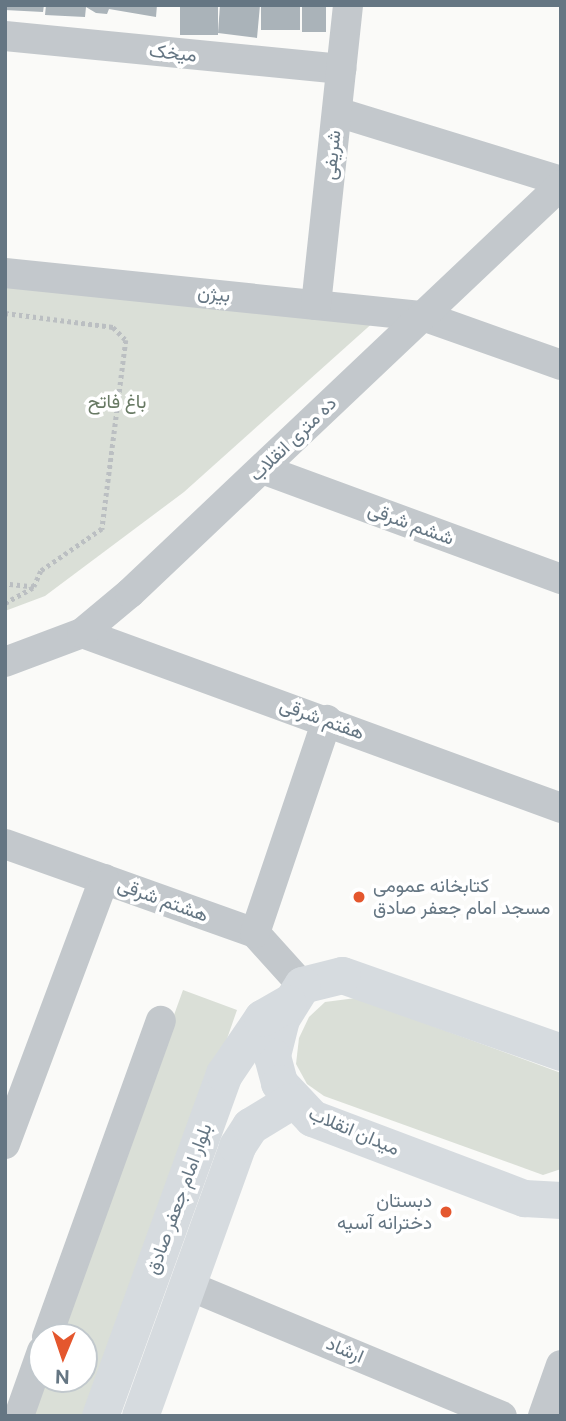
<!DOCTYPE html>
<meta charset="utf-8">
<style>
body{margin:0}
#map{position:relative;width:566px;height:1421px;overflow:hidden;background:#fafaf8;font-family:"Public Sans",Vazirmatn,sans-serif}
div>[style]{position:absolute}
.green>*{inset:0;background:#dadfd7}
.building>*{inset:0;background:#aab3b9;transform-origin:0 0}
.path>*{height:4.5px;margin-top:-2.25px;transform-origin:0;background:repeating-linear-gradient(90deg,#bbbfc2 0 3.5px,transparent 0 7px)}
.minor>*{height:30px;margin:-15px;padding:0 15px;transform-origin:15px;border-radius:15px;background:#c3c8cc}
.major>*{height:37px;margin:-18.5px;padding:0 18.5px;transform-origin:18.5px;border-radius:18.5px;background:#d6dbdf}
.dots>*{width:19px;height:19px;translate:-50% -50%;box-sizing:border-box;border:4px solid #fff;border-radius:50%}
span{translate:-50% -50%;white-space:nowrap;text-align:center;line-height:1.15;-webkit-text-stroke:7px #fff;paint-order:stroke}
.street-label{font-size:19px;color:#657683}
.park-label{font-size:19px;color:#687a64}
.poi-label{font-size:19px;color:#657683}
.left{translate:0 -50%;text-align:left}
.right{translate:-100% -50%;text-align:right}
.frame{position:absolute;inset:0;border:7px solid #657683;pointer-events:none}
.north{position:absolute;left:28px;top:1323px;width:70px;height:70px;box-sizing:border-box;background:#fff;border:2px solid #c1c8cd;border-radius:50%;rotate:182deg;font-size:19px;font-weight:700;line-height:28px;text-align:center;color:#657683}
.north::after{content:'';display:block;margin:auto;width:24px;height:32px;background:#e4572e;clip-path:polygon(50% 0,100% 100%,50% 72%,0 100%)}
</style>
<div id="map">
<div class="green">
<i style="clip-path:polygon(5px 275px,376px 320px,184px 492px,45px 596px,5px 611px)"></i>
<i style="clip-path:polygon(183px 990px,237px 1010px,96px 1416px,30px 1416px,43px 1379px,84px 1379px,84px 1337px,58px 1337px)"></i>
<i style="clip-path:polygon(356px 998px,561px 1073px,561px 1169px,543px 1175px,324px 1096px,307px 1084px,296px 1064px,299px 1038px,309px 1017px,325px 1002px)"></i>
</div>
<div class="building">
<i style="clip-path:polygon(5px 5px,44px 5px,43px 12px,5px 10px)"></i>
<i style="clip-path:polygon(46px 5px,157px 5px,156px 17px,109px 9px,107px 14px,96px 13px,86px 7px,85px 17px,45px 15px)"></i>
<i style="left:180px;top:5px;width:38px;height:30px"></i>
<i style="clip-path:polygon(220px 5px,260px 5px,257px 38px,218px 33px)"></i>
<i style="left:261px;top:5px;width:39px;height:25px"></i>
<i style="left:302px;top:5px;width:24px;height:27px"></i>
</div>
<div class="path">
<i style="left:5px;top:313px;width:109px;rotate:7.4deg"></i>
<i style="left:113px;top:327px;width:18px;rotate:45deg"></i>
<i style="left:126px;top:340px;width:191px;rotate:97.2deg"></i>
<i style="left:102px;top:529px;width:74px;rotate:145.5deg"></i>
<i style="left:41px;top:571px;width:17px;rotate:114deg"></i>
<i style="left:34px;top:587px;width:29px;rotate:-174deg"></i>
<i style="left:5px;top:603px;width:33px;rotate:-29deg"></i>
</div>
<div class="minor">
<i style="left:5px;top:36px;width:338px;rotate:5.6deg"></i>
<i style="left:337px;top:112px;width:234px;rotate:17.1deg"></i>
<i style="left:5px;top:273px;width:420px;rotate:5.9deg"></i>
<i style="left:423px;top:316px;width:146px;rotate:19.5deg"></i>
<i style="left:316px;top:305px;width:302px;rotate:-83.9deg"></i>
<i style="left:262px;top:469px;width:319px;rotate:20.2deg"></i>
<i style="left:82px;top:633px;width:510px;rotate:20.07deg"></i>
<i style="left:5px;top:662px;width:82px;rotate:-20.6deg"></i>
<i style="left:82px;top:633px;width:62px;rotate:-39.8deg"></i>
<i style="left:130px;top:593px;width:593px;rotate:-43.43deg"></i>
<i style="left:5px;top:844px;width:265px;rotate:19.6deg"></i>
<i style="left:255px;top:933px;width:70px;rotate:47.9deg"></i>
<i style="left:255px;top:933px;width:225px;rotate:-71.3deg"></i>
<i style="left:5px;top:1144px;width:283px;rotate:-69.5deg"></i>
<i style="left:187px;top:1285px;width:341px;rotate:22.6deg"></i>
<i style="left:47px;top:1337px;width:336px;rotate:-70.2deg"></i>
<i style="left:19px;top:1416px;width:69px;rotate:-70.5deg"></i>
<i style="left:543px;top:1416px;width:54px;rotate:-70.6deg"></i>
</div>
<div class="major">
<i style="left:561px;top:1052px;width:232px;rotate:-160.6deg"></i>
<i style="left:342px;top:975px;width:41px;rotate:166deg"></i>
<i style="left:302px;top:985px;width:40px;rotate:122deg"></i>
<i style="left:281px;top:1019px;width:38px;rotate:104deg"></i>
<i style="left:272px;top:1056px;width:28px;rotate:75deg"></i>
<i style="left:279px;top:1083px;width:48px;rotate:46.7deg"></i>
<i style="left:312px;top:1118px;width:227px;rotate:20.7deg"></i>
<i style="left:524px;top:1198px;width:37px;rotate:3deg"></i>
<i style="left:100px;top:1416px;width:364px;rotate:-70.1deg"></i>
<i style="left:224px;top:1074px;width:68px;rotate:-55.8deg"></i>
<i style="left:262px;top:1018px;width:30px;rotate:-30deg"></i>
<i style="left:140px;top:1416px;width:287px;rotate:-70.2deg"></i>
<i style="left:237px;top:1146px;width:24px;rotate:-57deg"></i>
<i style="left:250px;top:1126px;width:48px;rotate:-31.4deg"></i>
</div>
<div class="dots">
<i style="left:359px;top:897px;background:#e4572e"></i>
<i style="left:446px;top:1212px;background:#e4572e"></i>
</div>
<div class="street-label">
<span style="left:173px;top:53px;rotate:6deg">میخک</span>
<span style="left:332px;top:155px;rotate:-84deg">شریفی</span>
<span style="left:214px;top:294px;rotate:6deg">بیژن</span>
<span style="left:293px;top:439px;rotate:-44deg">ده متری انقلاب</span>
<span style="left:411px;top:524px;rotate:20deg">ششم شرقی</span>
<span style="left:322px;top:719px;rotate:20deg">هفتم شرقی</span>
<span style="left:163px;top:900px;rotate:20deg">هشتم شرقی</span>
<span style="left:354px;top:1131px;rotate:23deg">میدان انقلاب</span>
<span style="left:179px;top:1199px;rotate:-70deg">بلوار امام جعفر صادق</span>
<span style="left:345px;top:1350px;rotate:23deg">ارشاد</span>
</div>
<div class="park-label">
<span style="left:117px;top:402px">باغ فاتح</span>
</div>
<div class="poi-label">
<span class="left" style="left:373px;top:897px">کتابخانه عمومی<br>مسجد امام جعفر صادق</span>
<span class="right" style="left:432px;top:1212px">دبستان<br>دخترانه آسیه</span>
</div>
<div class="frame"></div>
<div class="north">N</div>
</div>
